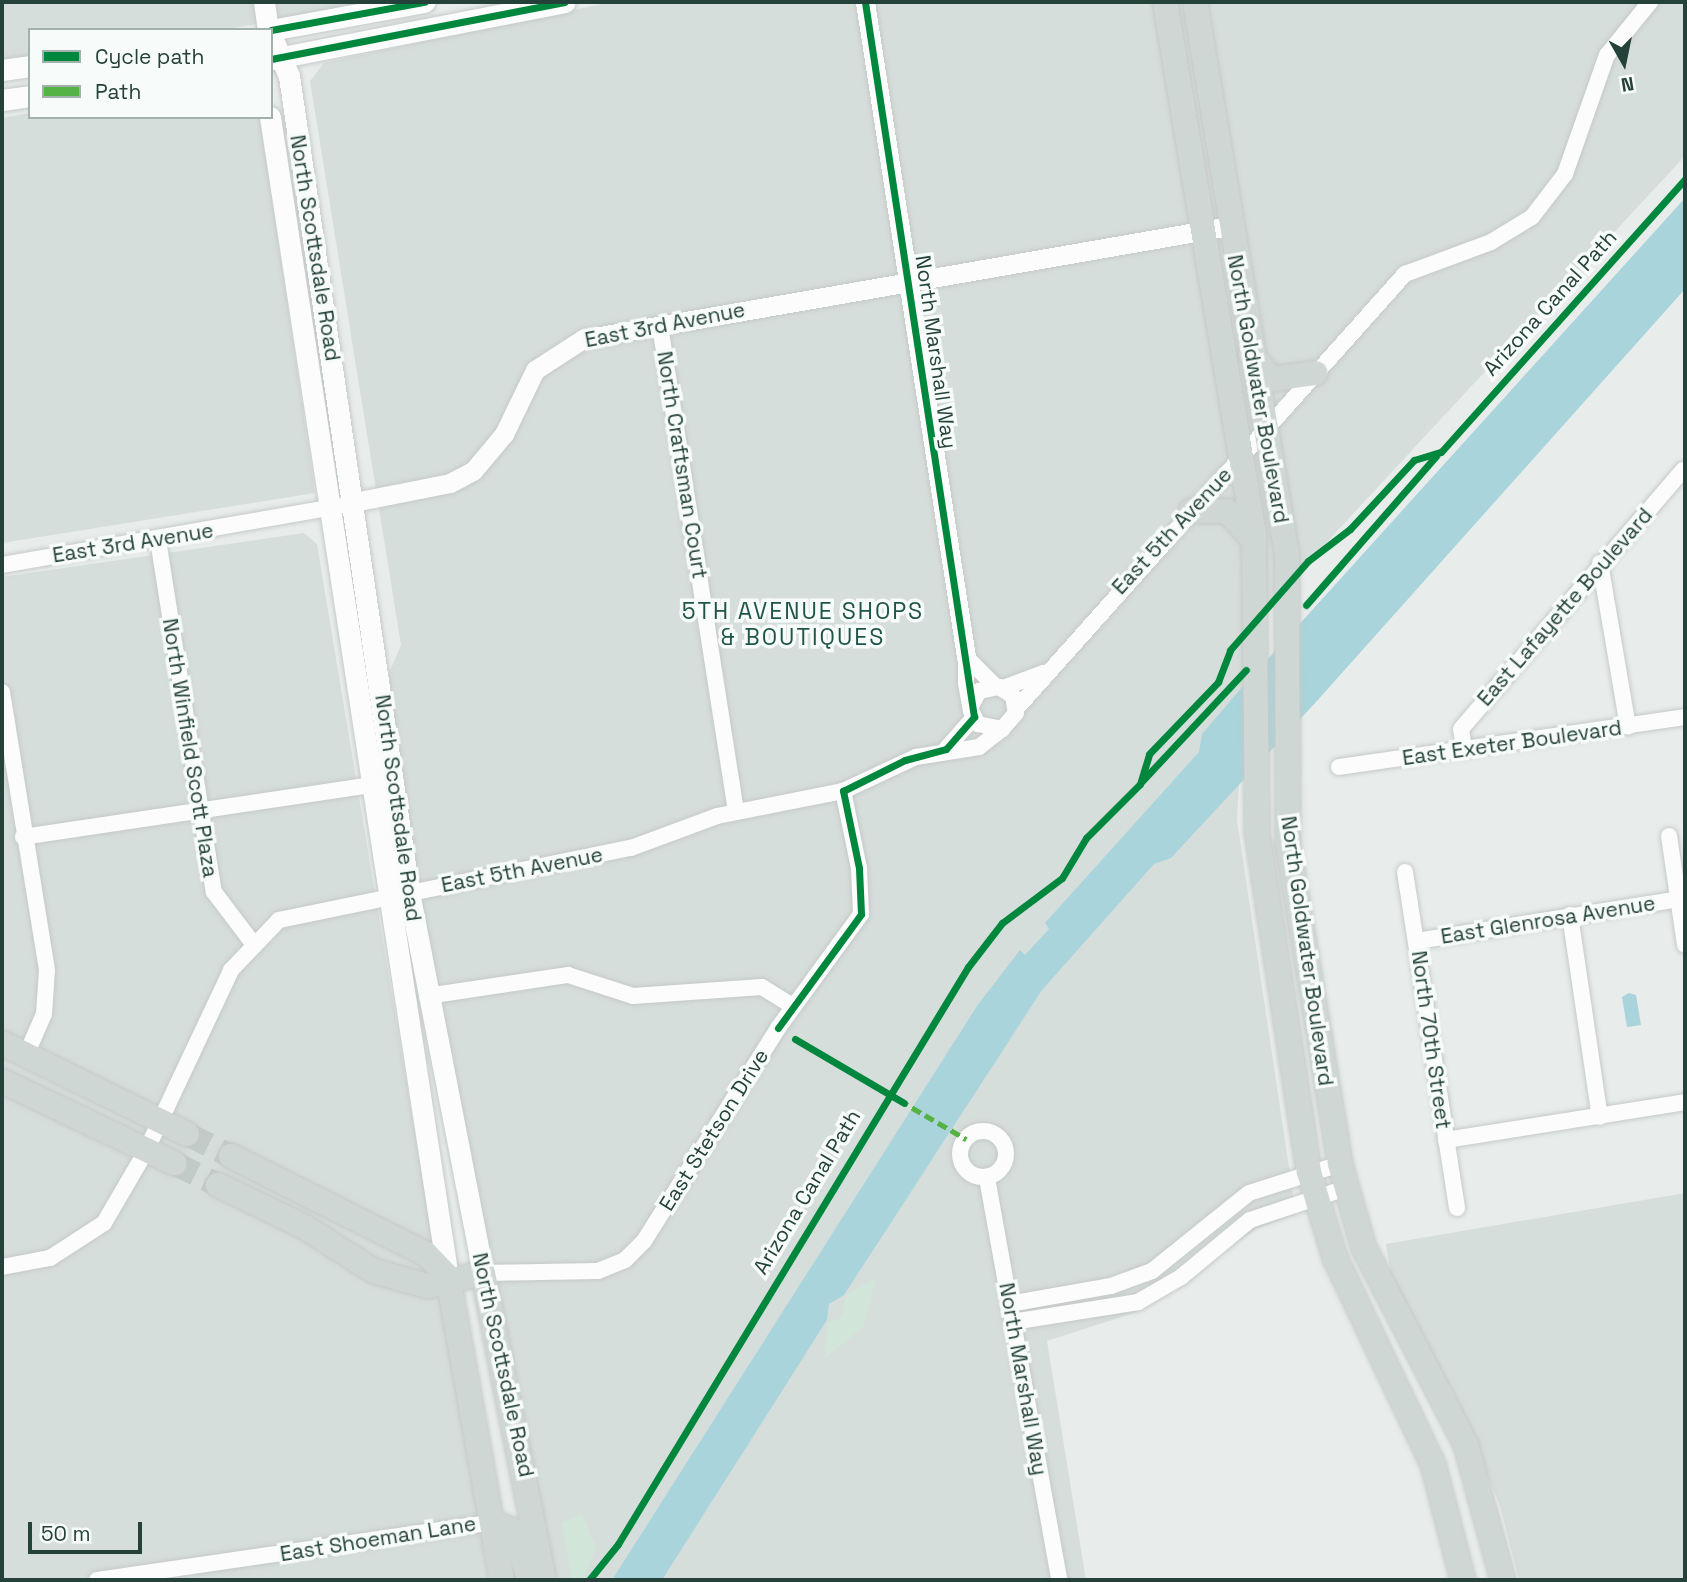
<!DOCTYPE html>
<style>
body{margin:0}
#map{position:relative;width:1687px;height:1582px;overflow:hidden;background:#e8edeb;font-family:"Space Grotesk",sans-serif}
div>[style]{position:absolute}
.built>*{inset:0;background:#d6dedb}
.green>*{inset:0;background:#d1e6d8}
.water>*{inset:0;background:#a9d4db}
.primary-tunnel>*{height:24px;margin-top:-12px;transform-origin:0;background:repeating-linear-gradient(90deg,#c1cbc8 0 24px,transparent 0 36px)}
.roads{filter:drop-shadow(0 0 2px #c5cac8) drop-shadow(0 0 2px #c5cac8)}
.minor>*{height:16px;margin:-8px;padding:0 8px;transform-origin:8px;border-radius:8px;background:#fcfcfc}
.minor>.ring{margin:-8px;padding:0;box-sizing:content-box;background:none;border:16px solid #fcfcfc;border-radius:50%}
.tertiary>*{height:19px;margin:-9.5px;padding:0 9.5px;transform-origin:9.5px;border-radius:9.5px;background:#fcfcfc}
.secondary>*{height:21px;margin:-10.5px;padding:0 10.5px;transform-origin:10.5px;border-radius:10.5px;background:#fcfcfc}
.primary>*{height:24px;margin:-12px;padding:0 12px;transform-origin:12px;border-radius:12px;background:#cfd7d5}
.quiet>*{height:5px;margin-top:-2.5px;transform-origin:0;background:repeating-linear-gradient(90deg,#55b346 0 10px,transparent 0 15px)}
.cycleway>*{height:7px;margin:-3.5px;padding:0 3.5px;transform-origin:3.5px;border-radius:3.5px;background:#00873e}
span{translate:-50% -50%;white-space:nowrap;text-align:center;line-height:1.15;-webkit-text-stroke:7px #f7fbf9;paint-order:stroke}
.street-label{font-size:21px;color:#24423a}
.neighbourhood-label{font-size:23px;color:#1f5548;letter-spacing:2px}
.frame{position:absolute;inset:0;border:4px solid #24423a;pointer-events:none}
.legend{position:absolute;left:28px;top:28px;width:245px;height:91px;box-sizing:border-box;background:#f7fbf9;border:2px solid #a3b1ad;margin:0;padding:9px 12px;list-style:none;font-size:21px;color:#24423a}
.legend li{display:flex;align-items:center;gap:14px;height:35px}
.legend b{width:35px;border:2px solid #a3b1ad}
.north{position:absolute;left:1589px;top:28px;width:70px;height:70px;-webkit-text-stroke:5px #f7fbf9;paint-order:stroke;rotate:171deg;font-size:19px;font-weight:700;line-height:28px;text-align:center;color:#24423a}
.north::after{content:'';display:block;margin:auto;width:24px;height:32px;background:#24423a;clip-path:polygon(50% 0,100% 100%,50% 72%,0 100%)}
.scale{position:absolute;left:28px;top:1522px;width:114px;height:32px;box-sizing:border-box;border:4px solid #24423a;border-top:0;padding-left:9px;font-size:21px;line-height:24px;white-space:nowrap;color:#24423a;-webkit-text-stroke:5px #f7fbf9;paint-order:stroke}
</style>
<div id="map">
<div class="built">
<i style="clip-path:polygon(2px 2px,388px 2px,221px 30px,30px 30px,30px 56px,2px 60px)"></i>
<i style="clip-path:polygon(611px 2px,1685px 2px,1685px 156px,1248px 627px,1237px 820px,1296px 1214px,1257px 1229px,1134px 1313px,1047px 1341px,1086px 1580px,552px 1580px,412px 859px,389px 673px,401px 645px,310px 81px,324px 63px)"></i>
<i style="clip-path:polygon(30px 113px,260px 117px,315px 493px,2px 543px,2px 118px)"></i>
<i style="clip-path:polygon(304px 533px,317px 544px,489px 1580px,2px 1580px,2px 577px)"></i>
<i style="clip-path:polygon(1685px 1193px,1685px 1580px,1519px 1580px,1500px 1506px,1456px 1398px,1392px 1282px,1386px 1244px)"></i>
</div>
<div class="green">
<i style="clip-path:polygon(876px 1278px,863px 1327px,825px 1358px,827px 1323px,842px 1318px,846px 1295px)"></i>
<i style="clip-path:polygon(582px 1514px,596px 1548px,583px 1580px,572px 1580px,562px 1523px)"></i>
</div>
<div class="water">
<i style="clip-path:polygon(1685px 198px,1685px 289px,1316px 702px,1171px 858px,1154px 864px,1042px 990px,844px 1295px,829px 1304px,827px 1320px,662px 1580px,612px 1580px,977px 1006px,1020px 950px,1025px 955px,1049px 929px,1045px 923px,1199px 752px,1202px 734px,1238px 692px)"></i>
<i style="clip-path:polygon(1629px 993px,1636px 995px,1641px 1025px,1627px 1027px,1622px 997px)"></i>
</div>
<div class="primary-tunnel">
<i style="left:187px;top:1134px;width:49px;rotate:26.6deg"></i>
<i style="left:174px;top:1163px;width:49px;rotate:26.6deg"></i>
</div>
<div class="roads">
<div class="minor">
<i style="left:660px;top:326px;width:491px;rotate:81.1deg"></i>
<i style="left:158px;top:540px;width:356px;rotate:81deg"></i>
<i style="left:214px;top:892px;width:63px;rotate:52.8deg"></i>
<i style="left:1600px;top:563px;width:166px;rotate:80.3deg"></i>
<i style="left:2px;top:565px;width:344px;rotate:-9.9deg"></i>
<i style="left:966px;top:657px;width:26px;rotate:90deg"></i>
<i style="left:966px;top:683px;width:28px;rotate:80deg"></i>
<i style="left:971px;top:711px;width:15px;rotate:62deg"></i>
<i style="left:978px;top:724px;width:25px;rotate:12deg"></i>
<i style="left:1002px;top:729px;width:21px;rotate:-49deg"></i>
<i style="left:1016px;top:713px;width:17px;rotate:-100deg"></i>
<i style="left:1013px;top:696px;width:17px;rotate:-147deg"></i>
<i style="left:999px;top:687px;width:20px;rotate:169deg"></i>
<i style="left:979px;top:691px;width:17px;rotate:118deg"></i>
<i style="left:966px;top:657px;width:41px;rotate:45deg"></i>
<i style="left:1003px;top:688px;width:43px;rotate:-20.6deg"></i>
<i style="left:2px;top:692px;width:282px;rotate:80.8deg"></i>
<i style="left:47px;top:970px;width:44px;rotate:93.9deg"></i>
<i style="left:44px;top:1014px;width:45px;rotate:113.7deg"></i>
<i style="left:1016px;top:709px;width:584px;rotate:-48.2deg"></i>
<i style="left:1405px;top:274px;width:92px;rotate:-20.4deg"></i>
<i style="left:1491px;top:242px;width:48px;rotate:-31.4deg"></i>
<i style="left:1532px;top:217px;width:54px;rotate:-52.5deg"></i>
<i style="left:1565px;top:174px;width:126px;rotate:-70.6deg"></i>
<i style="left:1607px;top:55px;width:68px;rotate:-50.9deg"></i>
<i style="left:946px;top:749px;width:43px;rotate:-48.8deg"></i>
<i style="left:1464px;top:750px;width:21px;rotate:-98deg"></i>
<i style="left:1461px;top:729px;width:341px;rotate:-49.4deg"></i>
<i style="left:1339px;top:767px;width:350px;rotate:-8.2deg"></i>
<i style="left:1669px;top:836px;width:110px;rotate:81.6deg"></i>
<i style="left:23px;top:837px;width:352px;rotate:-8.5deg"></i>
<i style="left:1405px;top:872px;width:340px;rotate:81.2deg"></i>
<i style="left:1570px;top:915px;width:204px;rotate:81.6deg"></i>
<i style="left:1417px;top:941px;width:265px;rotate:-9.1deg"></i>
<i style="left:427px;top:996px;width:143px;rotate:-8.5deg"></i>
<i style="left:568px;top:975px;width:68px;rotate:17.9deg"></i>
<i style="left:633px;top:996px;width:129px;rotate:-4deg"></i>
<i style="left:762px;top:987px;width:36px;rotate:32deg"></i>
<i class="ring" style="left:960px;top:1131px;width:30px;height:30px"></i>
<i style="left:1446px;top:1140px;width:242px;rotate:-9deg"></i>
<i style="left:987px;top:1178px;width:408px;rotate:79.8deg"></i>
<i style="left:2px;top:1267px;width:49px;rotate:-10.6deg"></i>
<i style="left:50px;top:1258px;width:64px;rotate:-32.9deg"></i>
<i style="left:104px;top:1223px;width:83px;rotate:-59.7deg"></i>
<i style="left:146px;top:1151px;width:200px;rotate:-64.8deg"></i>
<i style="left:231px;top:970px;width:69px;rotate:-46.2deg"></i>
<i style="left:279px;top:920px;width:359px;rotate:-11.6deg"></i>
<i style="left:631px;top:848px;width:92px;rotate:-20.4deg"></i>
<i style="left:717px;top:816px;width:128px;rotate:-11.2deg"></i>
<i style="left:843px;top:791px;width:81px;rotate:-25deg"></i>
<i style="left:916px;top:757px;width:64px;rotate:-9deg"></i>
<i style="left:979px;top:747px;width:29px;rotate:-38deg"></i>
<i style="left:483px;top:1273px;width:115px;rotate:-1deg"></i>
<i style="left:598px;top:1271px;width:29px;rotate:-22deg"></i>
<i style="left:625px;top:1260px;width:27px;rotate:-45deg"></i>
<i style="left:644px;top:1241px;width:252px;rotate:-57.8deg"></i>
<i style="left:778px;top:1028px;width:141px;rotate:-53.9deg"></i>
<i style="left:861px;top:914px;width:46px;rotate:-92.5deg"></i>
<i style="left:859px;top:868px;width:79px;rotate:-101.7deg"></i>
<i style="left:1009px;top:1304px;width:104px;rotate:-10deg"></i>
<i style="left:1111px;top:1286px;width:44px;rotate:-20.1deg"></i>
<i style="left:1152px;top:1271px;width:124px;rotate:-38.8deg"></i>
<i style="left:1249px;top:1193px;width:96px;rotate:-17.7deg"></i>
<i style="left:1012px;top:1322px;width:128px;rotate:-9deg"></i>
<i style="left:1138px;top:1302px;width:50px;rotate:-30.2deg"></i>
<i style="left:1181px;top:1277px;width:89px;rotate:-39.6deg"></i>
<i style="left:1250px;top:1220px;width:101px;rotate:-18.4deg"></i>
<i style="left:97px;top:1580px;width:400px;rotate:-8.3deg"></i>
</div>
<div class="tertiary">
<i style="left:865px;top:2px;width:663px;rotate:81.23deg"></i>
<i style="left:354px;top:502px;width:98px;rotate:-11.2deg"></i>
<i style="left:450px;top:483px;width:26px;rotate:-28deg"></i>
<i style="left:473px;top:471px;width:48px;rotate:-50deg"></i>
<i style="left:504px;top:434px;width:71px;rotate:-64.2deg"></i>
<i style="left:535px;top:370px;width:57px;rotate:-32.9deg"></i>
<i style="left:583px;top:339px;width:657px;rotate:-9.91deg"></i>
</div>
<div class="secondary">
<i style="left:264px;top:2px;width:28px;rotate:82deg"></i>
<i style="left:271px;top:30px;width:156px;rotate:-10.4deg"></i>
<i style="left:271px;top:35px;width:45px;rotate:66.3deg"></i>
<i style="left:289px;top:76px;width:825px;rotate:81.63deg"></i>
<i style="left:409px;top:892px;width:388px;rotate:79deg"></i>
<i style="left:272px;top:59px;width:298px;rotate:-11deg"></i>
<i style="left:2px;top:70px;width:28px;rotate:-8deg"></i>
<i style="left:2px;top:100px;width:28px;rotate:-8deg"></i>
<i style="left:270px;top:117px;width:1174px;rotate:81.28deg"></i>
</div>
<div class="primary">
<i style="left:1165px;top:2px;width:540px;rotate:80.52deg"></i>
<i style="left:1254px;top:535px;width:297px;rotate:89.4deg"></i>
<i style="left:1257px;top:832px;width:344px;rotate:81.3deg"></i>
<i style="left:1309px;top:1172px;width:90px;rotate:73.2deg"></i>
<i style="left:1335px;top:1258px;width:228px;rotate:64.6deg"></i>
<i style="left:1433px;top:1464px;width:120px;rotate:75.5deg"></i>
<i style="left:1195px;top:2px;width:561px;rotate:80.55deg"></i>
<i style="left:1287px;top:555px;width:290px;rotate:89.8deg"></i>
<i style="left:1288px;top:845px;width:323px;rotate:80.7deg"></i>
<i style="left:1340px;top:1164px;width:87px;rotate:74.1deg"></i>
<i style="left:1364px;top:1248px;width:222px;rotate:62.6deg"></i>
<i style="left:1466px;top:1445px;width:140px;rotate:74.7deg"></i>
<i style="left:1251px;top:354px;width:33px;rotate:50deg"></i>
<i style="left:1272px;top:379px;width:44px;rotate:-7.8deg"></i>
<i style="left:1191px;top:511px;width:36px"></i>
<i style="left:1227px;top:511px;width:40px;rotate:47deg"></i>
<i style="left:2px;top:1043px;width:206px;rotate:26.2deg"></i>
<i style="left:2px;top:1081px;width:191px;rotate:25.5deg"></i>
<i style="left:231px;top:1156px;width:218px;rotate:26.7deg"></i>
<i style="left:426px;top:1254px;width:32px;rotate:46deg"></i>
<i style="left:218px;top:1185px;width:94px;rotate:25.8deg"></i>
<i style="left:303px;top:1226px;width:84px;rotate:32.4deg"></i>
<i style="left:374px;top:1271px;width:55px;rotate:15.8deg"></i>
<i style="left:427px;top:1286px;width:57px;rotate:-13.1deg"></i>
<i style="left:483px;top:1273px;width:313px;rotate:78.8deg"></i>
<i style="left:448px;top:1277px;width:308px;rotate:79.9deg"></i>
<i style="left:493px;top:1522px;width:21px;rotate:23deg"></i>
<i style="left:512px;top:1530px;width:53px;rotate:70.2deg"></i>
</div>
</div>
<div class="quiet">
<i style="left:899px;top:1100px;width:78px;rotate:30.2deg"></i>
</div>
<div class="cycleway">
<i style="left:271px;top:30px;width:156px;rotate:-10.4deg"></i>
<i style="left:271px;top:59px;width:299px;rotate:-11deg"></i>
<i style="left:1306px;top:605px;width:198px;rotate:-48.9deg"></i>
<i style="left:1142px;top:781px;width:152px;rotate:-46.9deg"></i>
<i style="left:778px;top:1028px;width:141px;rotate:-53.9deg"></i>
<i style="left:861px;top:914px;width:46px;rotate:-92.5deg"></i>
<i style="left:859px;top:868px;width:79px;rotate:-101.7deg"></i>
<i style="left:843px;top:791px;width:69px;rotate:-26.6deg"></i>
<i style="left:905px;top:760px;width:42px;rotate:-15deg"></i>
<i style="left:946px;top:749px;width:43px;rotate:-48.8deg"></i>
<i style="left:974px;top:717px;width:723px;rotate:-98.67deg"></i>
<i style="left:795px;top:1039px;width:126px;rotate:30.4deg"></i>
<i style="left:589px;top:1580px;width:46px;rotate:-51.1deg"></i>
<i style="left:618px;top:1544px;width:675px;rotate:-58.76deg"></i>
<i style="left:968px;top:967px;width:56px;rotate:-52.3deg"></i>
<i style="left:1002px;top:923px;width:75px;rotate:-36.9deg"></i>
<i style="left:1062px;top:878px;width:47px;rotate:-59deg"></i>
<i style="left:1086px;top:838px;width:76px;rotate:-45deg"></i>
<i style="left:1140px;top:784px;width:31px;rotate:-73deg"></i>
<i style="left:1149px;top:754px;width:100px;rotate:-46.2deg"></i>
<i style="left:1218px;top:682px;width:34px;rotate:-69deg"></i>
<i style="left:1230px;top:650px;width:118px;rotate:-48.8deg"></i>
<i style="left:1308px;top:561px;width:53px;rotate:-37.3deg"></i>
<i style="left:1350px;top:529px;width:94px;rotate:-47.2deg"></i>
<i style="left:1414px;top:460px;width:28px;rotate:-17deg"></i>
<i style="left:1441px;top:452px;width:366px;rotate:-48.2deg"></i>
</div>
<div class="street-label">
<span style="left:315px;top:248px;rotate:81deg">North Scottsdale Road</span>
<span style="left:1550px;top:303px;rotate:-48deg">Arizona Canal Path</span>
<span style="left:665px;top:325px;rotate:-11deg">East 3rd Avenue</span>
<span style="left:936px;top:352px;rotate:82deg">North Marshall Way</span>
<span style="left:1258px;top:389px;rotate:80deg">North Goldwater Boulevard</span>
<span style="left:682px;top:465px;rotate:81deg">North Craftsman Court</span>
<span style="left:1172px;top:531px;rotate:-47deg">East 5th Avenue</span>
<span style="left:133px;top:543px;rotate:-9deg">East 3rd Avenue</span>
<span style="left:1565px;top:607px;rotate:-49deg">East Lafayette Boulevard</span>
<span style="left:1512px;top:743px;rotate:-8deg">East Exeter Boulevard</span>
<span style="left:190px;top:748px;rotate:81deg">North Winfield Scott Plaza</span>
<span style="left:398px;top:808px;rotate:82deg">North Scottsdale Road</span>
<span style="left:522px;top:870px;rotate:-11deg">East 5th Avenue</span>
<span style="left:1548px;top:920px;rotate:-9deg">East Glenrosa Avenue</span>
<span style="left:1307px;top:951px;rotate:82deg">North Goldwater Boulevard</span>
<span style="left:1431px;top:1040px;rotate:82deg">North 70th Street</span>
<span style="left:714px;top:1130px;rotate:-58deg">East Stetson Drive</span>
<span style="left:807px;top:1192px;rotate:-59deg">Arizona Canal Path</span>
<span style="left:503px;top:1365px;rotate:78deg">North Scottsdale Road</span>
<span style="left:1023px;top:1379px;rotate:80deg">North Marshall Way</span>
<span style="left:378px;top:1539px;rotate:-9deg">East Shoeman Lane</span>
</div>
<div class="neighbourhood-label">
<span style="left:803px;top:624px">5TH AVENUE SHOPS<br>&amp; BOUTIQUES</span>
</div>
<div class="frame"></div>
<ul class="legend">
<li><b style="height:9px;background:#00873e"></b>Cycle path</li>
<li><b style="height:9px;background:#55b346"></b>Path</li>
</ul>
<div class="north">N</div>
<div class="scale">50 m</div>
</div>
